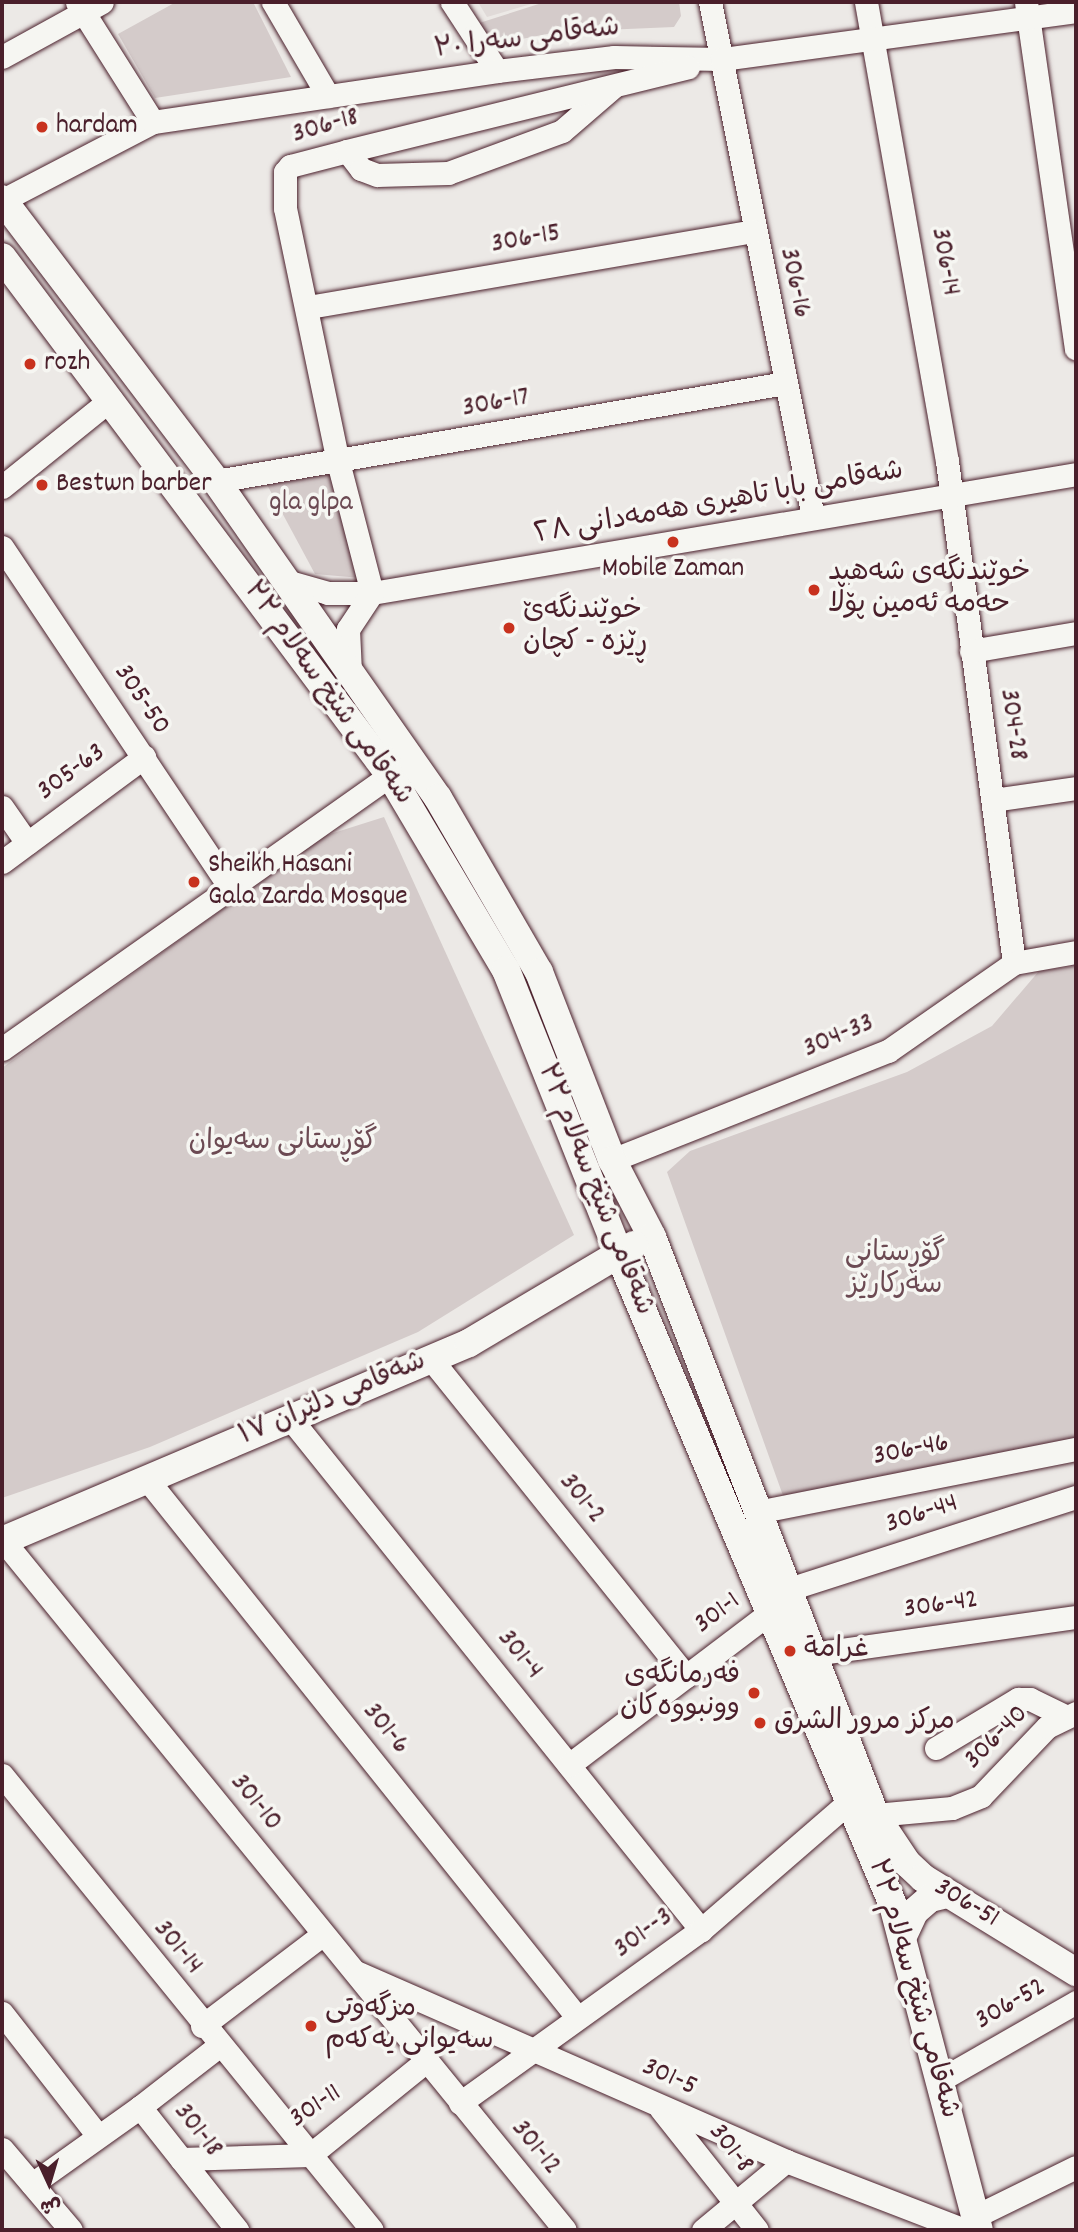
<!DOCTYPE html>
<meta charset="utf-8">
<style>
body{margin:0}
#map{position:relative;width:1078px;height:2232px;overflow:hidden;background:#ece9e6;font-family:Dekko,"Playpen Sans Arabic",sans-serif}
div>[style]{position:absolute}
.built>*{inset:0;background:#e0dad8}
.green>*{inset:0;background:#d4cbca}
.roads{filter:drop-shadow(0 0 2px #4a1f2b) drop-shadow(0 0 2px #4a1f2b)}
.minor>*{height:23px;margin:-11.5px;padding:0 11.5px;transform-origin:11.5px;border-radius:11.5px;background:#f6f6f2}
.major>*{height:28px;margin:-14px;padding:0 14px;transform-origin:14px;border-radius:14px;background:#f6f6f2}
.dots>*{width:19px;height:19px;translate:-50% -50%;box-sizing:border-box;border:4px solid #f6f6f2;border-radius:50%}
span{translate:-50% -50%;white-space:nowrap;text-align:center;line-height:1.15;-webkit-text-stroke:7px #f6f6f2;paint-order:stroke}
.street-label{font-size:28px;color:#4a1f2b}
.poi-label{font-size:28px;color:#4a1f2b}
.left{translate:0 -50%;text-align:left}
.right{translate:-100% -50%;text-align:right}
.park-label{font-size:28px;color:#6c4a53}
.frame{position:absolute;inset:0;border:4px solid #4a1f2b;pointer-events:none}
.north{position:absolute;left:14px;top:2148px;width:70px;height:70px;-webkit-text-stroke:5px #f6f6f2;paint-order:stroke;rotate:176deg;font-size:19px;font-weight:700;line-height:28px;text-align:center;color:#4a1f2b}
.north::after{content:'';display:block;margin:auto;width:24px;height:32px;background:#4a1f2b;clip-path:polygon(50% 0,100% 100%,50% 72%,0 100%)}
</style>
<div id="map">
<div class="built">
<i style="clip-path:polygon(478px 2px,538px 2px,487px 17px)"></i>
</div>
<div class="green">
<i style="clip-path:polygon(176px 2px,253px 2px,291px 77px,155px 98px,118px 34px)"></i>
<i style="clip-path:polygon(545px 2px,679px 2px,681px 16px,674px 27px,557px 32px,486px 46px,473px 25px)"></i>
<i style="clip-path:polygon(333px 468px,361px 578px,315px 574px,265px 481px)"></i>
<i style="clip-path:polygon(384px 817px,574px 1235px,418px 1332px,150px 1447px,2px 1498px,2px 1068px,324px 836px)"></i>
<i style="clip-path:polygon(1076px 966px,1076px 1439px,786px 1504px,667px 1172px,690px 1151px,907px 1072px,992px 1026px,1039px 971px)"></i>
</div>
<div class="roads">
<div class="minor">
<i style="left:77px;top:2px;width:142px;rotate:57.7deg"></i>
<i style="left:273px;top:2px;width:109px;rotate:59.7deg"></i>
<i style="left:452px;top:2px;width:82px;rotate:56.9deg"></i>
<i style="left:710px;top:2px;width:525px;rotate:78.69deg"></i>
<i style="left:866px;top:2px;width:466px;rotate:80deg"></i>
<i style="left:947px;top:461px;width:506px;rotate:82.4deg"></i>
<i style="left:1026px;top:2px;width:350px;rotate:81.8deg"></i>
<i style="left:2px;top:57px;width:114px;rotate:-28.8deg"></i>
<i style="left:347px;top:151px;width:23px;rotate:52deg"></i>
<i style="left:361px;top:169px;width:17px;rotate:21deg"></i>
<i style="left:377px;top:175px;width:71px;rotate:-1.6deg"></i>
<i style="left:448px;top:173px;width:121px;rotate:-20.2deg"></i>
<i style="left:562px;top:131px;width:67px;rotate:-40.8deg"></i>
<i style="left:3px;top:200px;width:169px;rotate:-27.5deg"></i>
<i style="left:153px;top:122px;width:348px;rotate:-8.4deg"></i>
<i style="left:497px;top:71px;width:118px;rotate:-6.8deg"></i>
<i style="left:614px;top:57px;width:108px;rotate:1.1deg"></i>
<i style="left:722px;top:59px;width:357px;rotate:-7.7deg"></i>
<i style="left:309px;top:307px;width:450px;rotate:-9.7deg"></i>
<i style="left:216px;top:481px;width:577px;rotate:-9.77deg"></i>
<i style="left:2px;top:487px;width:140px;rotate:-38.9deg"></i>
<i style="left:2px;top:547px;width:409px;rotate:56.2deg"></i>
<i style="left:286px;top:581px;width:44px;rotate:15.9deg"></i>
<i style="left:328px;top:593px;width:44px"></i>
<i style="left:372px;top:593px;width:714px;rotate:-9.59deg"></i>
<i style="left:372px;top:593px;width:135px;rotate:-104.5deg"></i>
<i style="left:338px;top:462px;width:259px;rotate:-101.8deg"></i>
<i style="left:285px;top:208px;width:36px;rotate:-90deg"></i>
<i style="left:285px;top:172px;width:8px;rotate:-50deg"></i>
<i style="left:290px;top:166px;width:59px;rotate:-14.7deg"></i>
<i style="left:347px;top:151px;width:351px;rotate:-13.8deg"></i>
<i style="left:971px;top:651px;width:107px;rotate:-9.7deg"></i>
<i style="left:350px;top:672px;width:43px;rotate:-92.7deg"></i>
<i style="left:348px;top:629px;width:43px;rotate:-56.3deg"></i>
<i style="left:993px;top:800px;width:84px;rotate:-8.2deg"></i>
<i style="left:2px;top:807px;width:44px;rotate:55.2deg"></i>
<i style="left:2px;top:862px;width:177px;rotate:-36.5deg"></i>
<i style="left:2px;top:1049px;width:475px;rotate:-35.2deg"></i>
<i style="left:612px;top:1160px;width:297px;rotate:-21.6deg"></i>
<i style="left:888px;top:1051px;width:154px;rotate:-34.9deg"></i>
<i style="left:1014px;top:963px;width:63px;rotate:-10.1deg"></i>
<i style="left:431px;top:1359px;width:407px;rotate:51.2deg"></i>
<i style="left:290px;top:1418px;width:657px;rotate:51.24deg"></i>
<i style="left:146px;top:1478px;width:690px;rotate:51.35deg"></i>
<i style="left:757px;top:1512px;width:325px;rotate:-11.2deg"></i>
<i style="left:2px;top:1539px;width:891px;rotate:50.83deg"></i>
<i style="left:786px;top:1590px;width:305px;rotate:-17.8deg"></i>
<i style="left:813px;top:1654px;width:266px;rotate:-8deg"></i>
<i style="left:936px;top:1748px;width:96px;rotate:-30.9deg"></i>
<i style="left:1018px;top:1699px;width:12px"></i>
<i style="left:1030px;top:1699px;width:39px;rotate:26deg"></i>
<i style="left:569px;top:1765px;width:251px;rotate:-37.2deg"></i>
<i style="left:2px;top:1775px;width:586px;rotate:50.88deg"></i>
<i style="left:875px;top:1815px;width:77px;rotate:-5.2deg"></i>
<i style="left:952px;top:1808px;width:31px;rotate:-22deg"></i>
<i style="left:981px;top:1796px;width:95px;rotate:-46.3deg"></i>
<i style="left:1047px;top:1727px;width:32px;rotate:-26deg"></i>
<i style="left:356px;top:1972px;width:470px;rotate:23.7deg"></i>
<i style="left:786px;top:2161px;width:192px;rotate:21.1deg"></i>
<i style="left:2px;top:2013px;width:156px;rotate:52deg"></i>
<i style="left:202px;top:2026px;width:152px;rotate:-37.2deg"></i>
<i style="left:940px;top:2080px;width:157px;rotate:-29.8deg"></i>
<i style="left:460px;top:2103px;width:297px;rotate:-35.7deg"></i>
<i style="left:701px;top:1930px;width:200px;rotate:-40.9deg"></i>
<i style="left:140px;top:2107px;width:101px;rotate:-37.8deg"></i>
<i style="left:661px;top:2109px;width:154px;rotate:51.6deg"></i>
<i style="left:2px;top:2149px;width:106px;rotate:49.6deg"></i>
<i style="left:181px;top:2159px;width:129px;rotate:-1.8deg"></i>
<i style="left:310px;top:2155px;width:149px;rotate:-39deg"></i>
<i style="left:32px;top:2184px;width:133px;rotate:-35.5deg"></i>
<i style="left:140px;top:2107px;width:157px;rotate:51.7deg"></i>
<i style="left:976px;top:2216px;width:111px;rotate:-26.1deg"></i>
<i style="left:703px;top:2230px;width:108px;rotate:-39.7deg"></i>
</div>
<div class="major">
<i style="left:2px;top:199px;width:354px;rotate:52.8deg"></i>
<i style="left:216px;top:481px;width:387px;rotate:55deg"></i>
<i style="left:438px;top:798px;width:201px;rotate:59.9deg"></i>
<i style="left:539px;top:972px;width:202px;rotate:68.8deg"></i>
<i style="left:612px;top:1160px;width:87px;rotate:62.5deg"></i>
<i style="left:652px;top:1237px;width:620px;rotate:68.9deg"></i>
<i style="left:875px;top:1815px;width:58px;rotate:56.3deg"></i>
<i style="left:907px;top:1863px;width:22px;rotate:43deg"></i>
<i style="left:923px;top:1878px;width:180px;rotate:31.6deg"></i>
<i style="left:2px;top:257px;width:647px;rotate:53.17deg"></i>
<i style="left:390px;top:775px;width:227px;rotate:59.3deg"></i>
<i style="left:506px;top:970px;width:303px;rotate:68.3deg"></i>
<i style="left:618px;top:1252px;width:709px;rotate:67.16deg"></i>
<i style="left:893px;top:1905px;width:336px;rotate:75.2deg"></i>
<i style="left:2px;top:1541px;width:507px;rotate:-22.98deg"></i>
<i style="left:469px;top:1343px;width:192px;rotate:-30.7deg"></i>
<i style="left:902px;top:1938px;width:29px;rotate:-65deg"></i>
<i style="left:914px;top:1912px;width:21px;rotate:-41deg"></i>
<i style="left:930px;top:1898px;width:18px;rotate:-13deg"></i>
</div>
</div>
<div class="dots">
<i style="left:42px;top:127px;background:#c8321e"></i>
<i style="left:30px;top:364px;background:#c8321e"></i>
<i style="left:42px;top:485px;background:#c8321e"></i>
<i style="left:673px;top:542px;background:#c8321e"></i>
<i style="left:814px;top:590px;background:#c8321e"></i>
<i style="left:509px;top:628px;background:#c8321e"></i>
<i style="left:194px;top:882px;background:#c8321e"></i>
<i style="left:790px;top:1651px;background:#c8321e"></i>
<i style="left:754px;top:1693px;background:#c8321e"></i>
<i style="left:760px;top:1723px;background:#c8321e"></i>
<i style="left:311px;top:2026px;background:#c8321e"></i>
</div>
<div class="street-label">
<span style="left:527px;top:40px;rotate:-7deg">شەقامی سەرا ٣٠</span>
<span style="left:326px;top:127px;rotate:-16deg">306-18</span>
<span style="left:526px;top:240px;rotate:-10deg">306-15</span>
<span style="left:944px;top:262px;rotate:80deg">306-14</span>
<span style="left:794px;top:283px;rotate:78deg">306-16</span>
<span style="left:496px;top:404px;rotate:-10deg">306-17</span>
<span style="left:719px;top:504px;rotate:-10deg">شەقامی بابا تاهیری هەمەدانی ٢٨</span>
<span style="left:327px;top:694px;rotate:54deg">شەقامی شێخ سەلام ٣٣</span>
<span style="left:141px;top:700px;rotate:56deg">305-50</span>
<span style="left:1012px;top:725px;rotate:82deg">304-28</span>
<span style="left:72px;top:773px;rotate:-36deg">305-63</span>
<span style="left:839px;top:1037px;rotate:-23deg">304-33</span>
<span style="left:594px;top:1190px;rotate:68deg">شەقامی شێخ سەلام ٣٣</span>
<span style="left:333px;top:1400px;rotate:-23deg">شەقامی دلێران ١٧</span>
<span style="left:911px;top:1451px;rotate:-11deg">306-46</span>
<span style="left:581px;top:1499px;rotate:51deg">301-2</span>
<span style="left:922px;top:1515px;rotate:-18deg">306-44</span>
<span style="left:941px;top:1606px;rotate:-8deg">306-42</span>
<span style="left:718px;top:1614px;rotate:-37deg">301-1</span>
<span style="left:519px;top:1655px;rotate:51deg">301-4</span>
<span style="left:385px;top:1729px;rotate:51deg">301-6</span>
<span style="left:997px;top:1738px;rotate:-45deg">306-40</span>
<span style="left:255px;top:1803px;rotate:51deg">301-10</span>
<span style="left:966px;top:1904px;rotate:31deg">306-51</span>
<span style="left:644px;top:1934px;rotate:-36deg">301--3</span>
<span style="left:177px;top:1948px;rotate:51deg">301-14</span>
<span style="left:912px;top:1989px;rotate:74deg">شەقامی شێخ سەلام ٣٣</span>
<span style="left:1011px;top:2005px;rotate:-30deg">306-52</span>
<span style="left:669px;top:2078px;rotate:24deg">301-5</span>
<span style="left:316px;top:2107px;rotate:-34deg">301-11</span>
<span style="left:197px;top:2131px;rotate:52deg">301-18</span>
<span style="left:535px;top:2148px;rotate:51deg">301-12</span>
<span style="left:730px;top:2149px;rotate:52deg">301-8</span>
</div>
<div class="poi-label">
<span class="left" style="left:56px;top:127px">hardam</span>
<span class="left" style="left:44px;top:364px">rozh</span>
<span class="left" style="left:56px;top:485px">Bestwn barber</span>
<span style="left:673px;top:570px">Mobile Zaman</span>
<span class="left" style="left:828px;top:590px">خوێندنگەی شەهید<br>حەمە ئەمین پۆڵا</span>
<span class="left" style="left:523px;top:628px">خوێندنگەێ<br>ڕێزە - کچان</span>
<span class="left" style="left:208px;top:882px">Sheikh Hasani<br>Gala Zarda Mosque</span>
<span class="left" style="left:804px;top:1651px">غرامة</span>
<span class="right" style="left:740px;top:1693px">فەرمانگەی<br>وونبووەکان</span>
<span class="left" style="left:774px;top:1723px">مرکز مرور الشرق</span>
<span class="left" style="left:325px;top:2026px">مزگەوتی<br>سەیوانی یەکەم</span>
</div>
<div class="park-label">
<span style="left:311px;top:504px">gla glpa</span>
<span style="left:283px;top:1143px">گۆڕستانی سەیوان</span>
<span style="left:895px;top:1271px">گۆڕستانی<br>سەرکارێز</span>
</div>
<div class="frame"></div>
<div class="north">ش</div>
</div>
